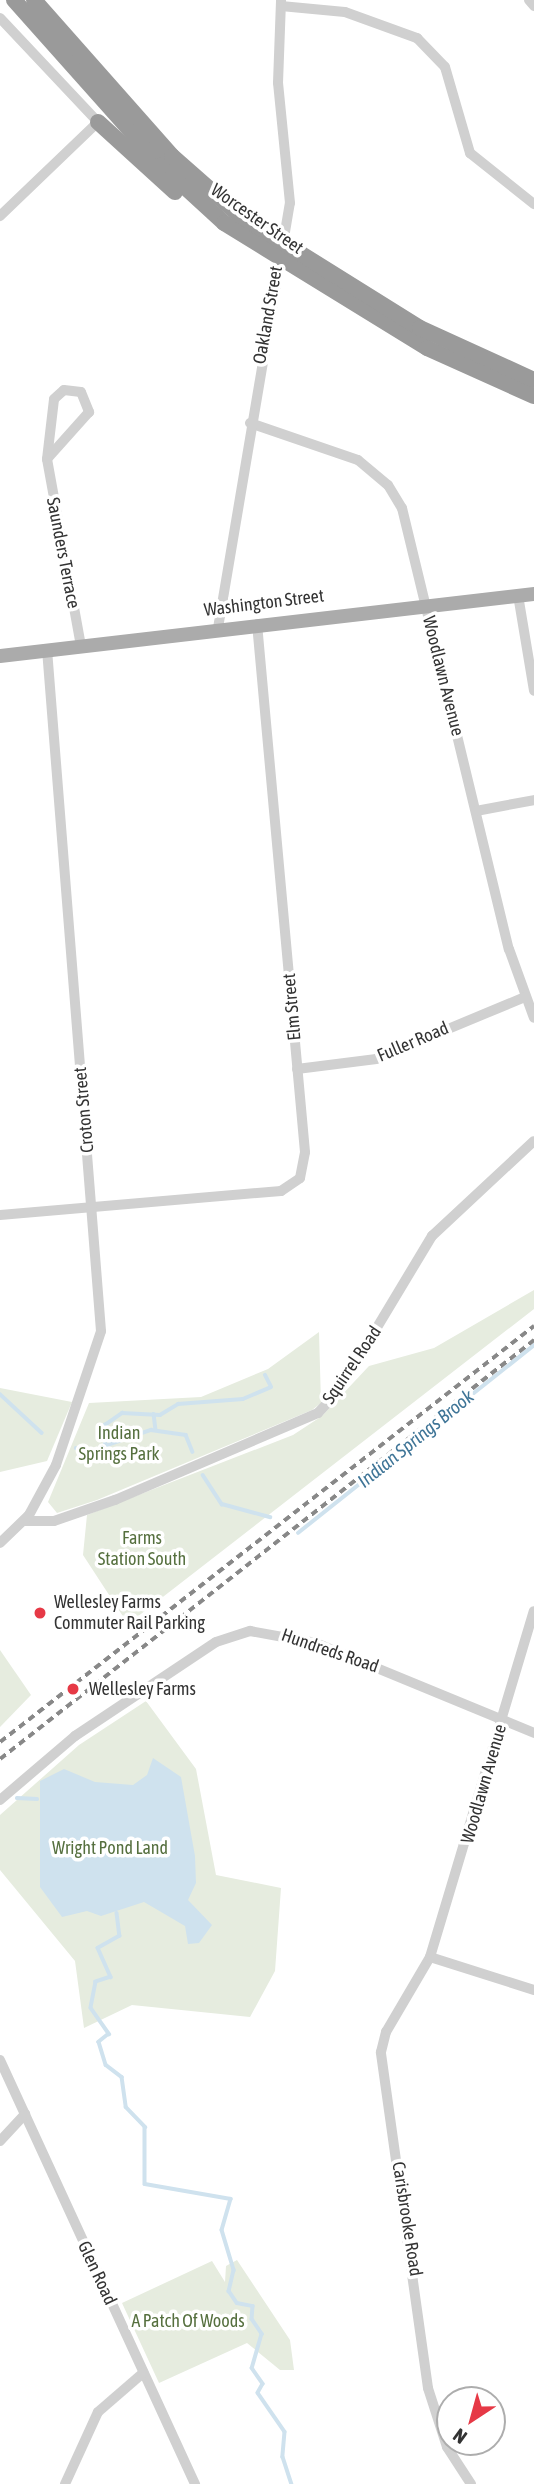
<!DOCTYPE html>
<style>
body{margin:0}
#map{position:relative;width:534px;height:2484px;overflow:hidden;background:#fff;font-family:"Asap Condensed",sans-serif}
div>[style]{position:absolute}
.green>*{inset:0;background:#e6ecdf}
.water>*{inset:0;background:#cfe2ee}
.stream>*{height:3.5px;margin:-1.75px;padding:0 1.75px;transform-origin:1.75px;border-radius:1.75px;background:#cfe2ee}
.minor>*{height:10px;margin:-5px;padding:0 5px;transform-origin:5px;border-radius:5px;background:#d0d0d0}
.major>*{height:14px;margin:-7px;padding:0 7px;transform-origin:7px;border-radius:7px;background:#ababab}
.highway>*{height:16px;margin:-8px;padding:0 8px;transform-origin:8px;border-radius:8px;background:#9a9a9a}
.rail>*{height:3.5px;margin-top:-1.75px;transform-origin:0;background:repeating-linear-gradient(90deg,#888 0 7px,transparent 0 12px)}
.dots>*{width:19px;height:19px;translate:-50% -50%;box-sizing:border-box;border:4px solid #fff;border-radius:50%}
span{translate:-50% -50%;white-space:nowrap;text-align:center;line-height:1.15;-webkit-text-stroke:7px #fff;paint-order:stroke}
.street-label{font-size:18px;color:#333}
.park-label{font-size:18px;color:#56703f}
.poi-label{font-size:18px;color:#333}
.left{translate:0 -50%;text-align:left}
.water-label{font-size:19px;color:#3f7597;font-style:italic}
.north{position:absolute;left:436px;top:2386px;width:70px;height:70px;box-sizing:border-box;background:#fff;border:2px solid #adadad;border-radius:50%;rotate:216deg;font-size:19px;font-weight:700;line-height:28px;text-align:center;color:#333}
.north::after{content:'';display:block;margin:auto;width:24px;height:32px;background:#e63946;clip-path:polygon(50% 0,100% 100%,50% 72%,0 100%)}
</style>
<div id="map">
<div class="green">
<i style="clip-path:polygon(534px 1290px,534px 1309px,128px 1624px,83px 1555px,87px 1515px,293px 1435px,322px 1416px,369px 1366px,434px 1348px)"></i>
<i style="clip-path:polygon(319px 1332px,321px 1403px,312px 1410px,97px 1500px,57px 1513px,48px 1502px,89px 1403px,201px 1397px,268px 1369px)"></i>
<i style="clip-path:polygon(0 1388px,72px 1402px,47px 1461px,0 1472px)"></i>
<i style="clip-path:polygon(0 1650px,31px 1695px,0 1727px)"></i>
<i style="clip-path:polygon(146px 1701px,196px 1769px,216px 1875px,281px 1888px,275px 1971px,250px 2017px,132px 2005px,84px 2028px,75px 1961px,0 1870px,0 1815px,79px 1745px)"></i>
<i style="clip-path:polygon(237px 2260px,290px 2340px,294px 2370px,280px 2370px,247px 2343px,159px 2383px,122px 2303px,212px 2261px,225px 2282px,226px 2266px)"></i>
</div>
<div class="water">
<i style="clip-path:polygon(153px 1758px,181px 1777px,195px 1856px,196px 1883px,188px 1900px,212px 1925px,199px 1943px,188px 1944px,185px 1926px,144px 1902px,101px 1916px,87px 1911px,62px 1917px,40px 1887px,40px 1781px,64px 1769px,95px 1782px,133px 1785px,147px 1775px)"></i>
</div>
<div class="stream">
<i style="left:0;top:1394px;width:57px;rotate:42.9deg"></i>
<i style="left:154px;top:1414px;width:16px;rotate:83deg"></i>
<i style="left:105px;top:1446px;width:21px;rotate:-90deg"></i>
<i style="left:105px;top:1425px;width:21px;rotate:-35deg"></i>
<i style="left:122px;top:1413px;width:38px;rotate:3deg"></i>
<i style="left:160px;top:1415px;width:21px;rotate:-31deg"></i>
<i style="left:178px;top:1404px;width:65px;rotate:-4.4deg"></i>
<i style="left:243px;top:1399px;width:30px;rotate:-23deg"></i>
<i style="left:271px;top:1387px;width:13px;rotate:-117deg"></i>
<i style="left:76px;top:1448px;width:24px;rotate:15deg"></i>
<i style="left:99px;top:1454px;width:10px;rotate:-53deg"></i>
<i style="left:105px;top:1446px;width:49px;rotate:-19.2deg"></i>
<i style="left:151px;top:1430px;width:35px;rotate:8deg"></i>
<i style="left:186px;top:1435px;width:18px;rotate:68deg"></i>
<i style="left:203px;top:1475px;width:35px;rotate:57deg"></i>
<i style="left:222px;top:1504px;width:50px;rotate:15.2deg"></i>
<i style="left:298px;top:1533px;width:302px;rotate:-38.5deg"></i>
<i style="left:17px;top:1798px;width:20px;rotate:3deg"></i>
<i style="left:117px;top:1913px;width:23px;rotate:83deg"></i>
<i style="left:120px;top:1936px;width:25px;rotate:151deg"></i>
<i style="left:98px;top:1948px;width:32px;rotate:66deg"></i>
<i style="left:111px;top:1977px;width:16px;rotate:162deg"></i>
<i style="left:96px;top:1982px;width:26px;rotate:101deg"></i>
<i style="left:91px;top:2008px;width:32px;rotate:55deg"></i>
<i style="left:109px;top:2034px;width:13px;rotate:141deg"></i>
<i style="left:99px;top:2042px;width:24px;rotate:73deg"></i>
<i style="left:106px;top:2065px;width:20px;rotate:37deg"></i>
<i style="left:122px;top:2077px;width:30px;rotate:82deg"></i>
<i style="left:126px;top:2107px;width:28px;rotate:46deg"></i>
<i style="left:145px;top:2127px;width:57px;rotate:90deg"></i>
<i style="left:145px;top:2184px;width:87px;rotate:9.9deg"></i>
<i style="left:231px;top:2199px;width:32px;rotate:106deg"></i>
<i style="left:222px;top:2230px;width:42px;rotate:73.3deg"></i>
<i style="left:234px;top:2270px;width:22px;rotate:103deg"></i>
<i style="left:229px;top:2291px;width:14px;rotate:56deg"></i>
<i style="left:237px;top:2303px;width:16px;rotate:11deg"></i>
<i style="left:253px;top:2306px;width:13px;rotate:94deg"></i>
<i style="left:252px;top:2319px;width:18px;rotate:56deg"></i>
<i style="left:262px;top:2334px;width:35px;rotate:106deg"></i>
<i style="left:252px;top:2368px;width:19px;rotate:55deg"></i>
<i style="left:263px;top:2384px;width:10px;rotate:119deg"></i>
<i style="left:258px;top:2393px;width:47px;rotate:55.3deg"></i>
<i style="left:285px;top:2432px;width:25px;rotate:95deg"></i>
<i style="left:283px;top:2457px;width:28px;rotate:72deg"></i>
</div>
<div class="minor">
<i style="left:529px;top:0;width:8px;rotate:50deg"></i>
<i style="left:281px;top:6px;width:64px;rotate:5.4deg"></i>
<i style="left:345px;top:12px;width:77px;rotate:19.9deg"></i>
<i style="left:417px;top:38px;width:40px;rotate:46deg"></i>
<i style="left:445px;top:67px;width:90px;rotate:73.8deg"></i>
<i style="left:470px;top:153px;width:82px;rotate:38.6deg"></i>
<i style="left:0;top:18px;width:143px;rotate:46.7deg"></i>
<i style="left:98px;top:122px;width:136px;rotate:136.2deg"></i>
<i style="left:250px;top:423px;width:114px;rotate:18.9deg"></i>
<i style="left:358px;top:460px;width:39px;rotate:40deg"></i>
<i style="left:388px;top:485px;width:27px;rotate:59deg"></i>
<i style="left:402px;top:508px;width:454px;rotate:76.4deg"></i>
<i style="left:509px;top:949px;width:73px;rotate:70.1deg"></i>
<i style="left:47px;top:459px;width:60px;rotate:-83.3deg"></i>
<i style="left:54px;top:399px;width:13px;rotate:-42deg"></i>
<i style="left:64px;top:390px;width:17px;rotate:7deg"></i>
<i style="left:81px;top:392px;width:22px;rotate:68deg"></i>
<i style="left:89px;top:412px;width:63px;rotate:131.8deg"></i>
<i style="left:47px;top:459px;width:190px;rotate:79.7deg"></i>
<i style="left:518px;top:595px;width:97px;rotate:80.5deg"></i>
<i style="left:218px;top:628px;width:431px;rotate:-80.4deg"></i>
<i style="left:290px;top:203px;width:121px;rotate:-95.7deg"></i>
<i style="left:278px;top:83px;width:83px;rotate:-87.9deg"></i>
<i style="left:476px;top:811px;width:59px;rotate:-10.7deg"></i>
<i style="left:297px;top:1069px;width:80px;rotate:-7.2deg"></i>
<i style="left:376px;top:1059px;width:161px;rotate:-22.6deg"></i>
<i style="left:0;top:1215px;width:282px;rotate:-4.9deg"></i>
<i style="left:281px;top:1191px;width:23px;rotate:-34deg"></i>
<i style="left:300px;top:1178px;width:26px;rotate:-79deg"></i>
<i style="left:305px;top:1152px;width:530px;rotate:-95.19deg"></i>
<i style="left:25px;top:1521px;width:29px"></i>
<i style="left:54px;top:1521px;width:65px;rotate:-19deg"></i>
<i style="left:115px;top:1500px;width:221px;rotate:-23.2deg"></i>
<i style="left:318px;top:1413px;width:33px;rotate:-47deg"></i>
<i style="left:340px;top:1389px;width:179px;rotate:-59deg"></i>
<i style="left:432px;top:1236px;width:139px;rotate:-43deg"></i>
<i style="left:0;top:1543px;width:40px;rotate:-44deg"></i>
<i style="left:29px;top:1515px;width:57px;rotate:-61.6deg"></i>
<i style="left:56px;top:1465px;width:141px;rotate:-71.4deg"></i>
<i style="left:101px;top:1331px;width:683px;rotate:-94.53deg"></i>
<i style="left:0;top:1800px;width:99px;rotate:-40.5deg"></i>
<i style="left:75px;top:1736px;width:169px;rotate:-33.7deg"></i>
<i style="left:216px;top:1642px;width:36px;rotate:-18deg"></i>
<i style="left:250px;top:1631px;width:67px;rotate:10.3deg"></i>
<i style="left:316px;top:1643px;width:236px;rotate:22.4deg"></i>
<i style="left:430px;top:1957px;width:109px;rotate:17.6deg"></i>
<i style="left:0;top:2060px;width:467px;rotate:65.3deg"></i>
<i style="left:0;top:2141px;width:37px;rotate:-47deg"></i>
<i style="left:65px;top:2484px;width:79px;rotate:-65.4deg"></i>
<i style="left:98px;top:2412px;width:60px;rotate:-40.9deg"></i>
<i style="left:471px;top:2484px;width:44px;rotate:-123deg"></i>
<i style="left:447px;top:2447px;width:62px;rotate:-107.9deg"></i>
<i style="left:428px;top:2388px;width:339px;rotate:-98deg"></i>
<i style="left:381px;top:2052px;width:21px;rotate:-76deg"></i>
<i style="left:386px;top:2032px;width:87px;rotate:-59.6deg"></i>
<i style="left:430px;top:1957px;width:361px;rotate:-73.3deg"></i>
</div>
<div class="major">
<i style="left:0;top:656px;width:538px;rotate:-6.62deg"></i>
</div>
<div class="highway">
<i style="left:14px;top:0;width:221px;rotate:48.3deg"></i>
<i style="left:161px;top:165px;width:86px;rotate:42.6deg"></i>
<i style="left:224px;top:223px;width:238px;rotate:31.6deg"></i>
<i style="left:427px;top:348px;width:117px;rotate:24.2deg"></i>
<i style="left:34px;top:0;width:208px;rotate:48.5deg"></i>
<i style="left:172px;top:156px;width:89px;rotate:41.4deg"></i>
<i style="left:239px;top:215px;width:213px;rotate:32deg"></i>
<i style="left:420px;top:328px;width:125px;rotate:24.5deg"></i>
<i style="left:98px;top:122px;width:104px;rotate:42.3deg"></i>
</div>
<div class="rail">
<i style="left:0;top:1742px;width:677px;rotate:-37.92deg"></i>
<i style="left:0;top:1759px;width:679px;rotate:-38.12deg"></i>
</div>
<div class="dots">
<i style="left:40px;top:1613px;background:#e63946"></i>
<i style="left:73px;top:1689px;background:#e63946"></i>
</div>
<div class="street-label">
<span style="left:257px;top:219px;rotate:35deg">Worcester Street</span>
<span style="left:268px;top:315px;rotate:-80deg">Oakland Street</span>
<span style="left:63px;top:553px;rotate:79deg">Saunders Terrace</span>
<span style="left:264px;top:603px;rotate:-7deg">Washington Street</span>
<span style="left:443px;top:676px;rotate:76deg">Woodlawn Avenue</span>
<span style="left:292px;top:1007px;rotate:-95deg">Elm Street</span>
<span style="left:413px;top:1042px;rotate:-23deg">Fuller Road</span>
<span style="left:84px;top:1110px;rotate:-95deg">Croton Street</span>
<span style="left:352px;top:1365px;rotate:-56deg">Squirrel Road</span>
<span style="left:330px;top:1651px;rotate:19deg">Hundreds Road</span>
<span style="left:484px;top:1784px;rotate:-74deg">Woodlawn Avenue</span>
<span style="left:407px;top:2219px;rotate:81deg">Carisbrooke Road</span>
<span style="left:97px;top:2273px;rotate:65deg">Glen Road</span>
</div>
<div class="park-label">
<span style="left:119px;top:1444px">Indian<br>Springs Park</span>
<span style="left:142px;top:1549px">Farms<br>Station South</span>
<span style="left:110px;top:1848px">Wright Pond Land</span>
<span style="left:188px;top:2321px">A Patch Of Woods</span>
</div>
<div class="poi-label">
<span class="left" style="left:54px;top:1613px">Wellesley Farms<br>Commuter Rail Parking</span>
<span class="left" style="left:89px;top:1689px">Wellesley Farms</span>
</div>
<div class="water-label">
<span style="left:416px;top:1439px;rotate:-39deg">Indian Springs Brook</span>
</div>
<div class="north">N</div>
</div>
